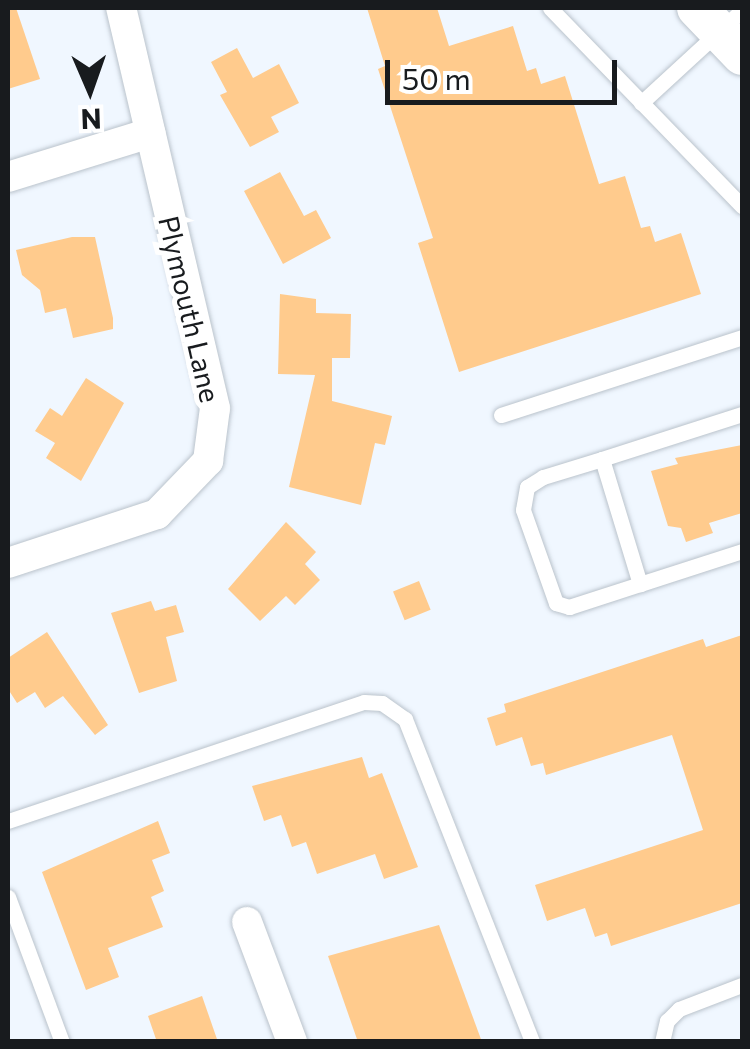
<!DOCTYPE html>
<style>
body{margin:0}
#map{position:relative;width:750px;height:1049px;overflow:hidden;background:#f0f7ff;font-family:Commissioner,sans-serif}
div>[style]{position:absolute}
.building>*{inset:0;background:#ffcb8d;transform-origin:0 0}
.roads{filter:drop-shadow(0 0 2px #bac3cc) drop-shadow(0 0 2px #bac3cc)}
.lane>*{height:15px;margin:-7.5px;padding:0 7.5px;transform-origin:7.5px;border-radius:7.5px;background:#fff}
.street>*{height:30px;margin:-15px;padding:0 15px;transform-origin:15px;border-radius:15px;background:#fff}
.secondary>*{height:40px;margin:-20px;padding:0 20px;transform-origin:20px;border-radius:20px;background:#fff}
span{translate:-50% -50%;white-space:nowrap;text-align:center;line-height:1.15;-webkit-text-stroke:10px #fff;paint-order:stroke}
.street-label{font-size:28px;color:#181b1e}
.frame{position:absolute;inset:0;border:10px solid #181b1e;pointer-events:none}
.north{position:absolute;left:40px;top:40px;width:100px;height:100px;-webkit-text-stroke:8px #fff;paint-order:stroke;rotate:178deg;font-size:28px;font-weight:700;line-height:40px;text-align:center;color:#181b1e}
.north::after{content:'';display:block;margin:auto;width:35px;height:45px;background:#181b1e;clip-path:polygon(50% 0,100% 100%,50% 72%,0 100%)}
.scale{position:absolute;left:385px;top:60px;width:232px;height:45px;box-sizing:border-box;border:5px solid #181b1e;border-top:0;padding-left:12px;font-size:30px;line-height:35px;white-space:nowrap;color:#181b1e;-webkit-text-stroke:8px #fff;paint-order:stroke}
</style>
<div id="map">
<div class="building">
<i style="clip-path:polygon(8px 8px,16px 8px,40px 79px,8px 89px)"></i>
<i style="clip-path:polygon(367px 8px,437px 8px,449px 46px,513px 26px,527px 71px,536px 68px,541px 84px,565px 76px,599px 184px,625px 176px,641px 228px,650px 226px,655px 242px,681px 233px,701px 294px,459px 372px,418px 243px,433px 238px,378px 69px,385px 66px)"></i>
<i style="clip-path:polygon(237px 48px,253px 78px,279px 64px,299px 103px,271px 117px,279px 132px,250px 147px,220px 95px,227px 92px,211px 62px)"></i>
<i style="clip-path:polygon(280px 172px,304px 216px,316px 210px,331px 238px,283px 264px,244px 191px)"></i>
<i style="clip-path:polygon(72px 237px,95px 237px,113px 318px,113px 329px,73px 338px,66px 308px,45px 313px,40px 290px,22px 275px,16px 250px)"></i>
<i style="clip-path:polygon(280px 294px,316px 299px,316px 313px,351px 314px,350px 358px,332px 358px,332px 401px,392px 416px,385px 445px,375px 443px,361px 505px,289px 487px,315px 375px,278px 374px)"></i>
<i style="clip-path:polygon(86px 378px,124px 403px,81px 481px,46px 458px,55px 443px,35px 431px,50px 408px,62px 416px)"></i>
<i style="clip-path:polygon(742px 445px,742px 513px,709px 523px,713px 533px,686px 542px,681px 528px,668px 526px,651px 471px,678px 464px,675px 458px)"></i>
<i style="clip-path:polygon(286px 522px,316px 552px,305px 564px,320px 580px,295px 605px,286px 596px,260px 621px,228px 589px)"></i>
<i style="left:419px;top:581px;width:31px;height:28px;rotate:68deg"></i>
<i style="clip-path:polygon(151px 601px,155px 611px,176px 605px,184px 632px,166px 637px,177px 681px,139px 693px,111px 613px)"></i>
<i style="clip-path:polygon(47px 632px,108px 725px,95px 735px,63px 696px,45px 708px,35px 692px,17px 703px,8px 689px,8px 658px)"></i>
<i style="clip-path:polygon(742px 635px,742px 903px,611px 946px,607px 933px,595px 937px,585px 908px,547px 921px,535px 885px,703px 830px,672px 735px,546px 775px,543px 763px,531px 766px,522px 737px,496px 746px,487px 718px,506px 712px,504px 704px,703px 639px,706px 647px)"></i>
<i style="clip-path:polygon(362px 757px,369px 778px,382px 773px,418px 867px,384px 879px,375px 854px,317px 874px,306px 842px,292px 847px,281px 815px,264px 821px,252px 786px)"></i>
<i style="clip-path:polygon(158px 821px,170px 853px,152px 860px,164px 891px,151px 897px,163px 927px,108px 948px,119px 977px,86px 990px,42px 872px)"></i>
<i style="clip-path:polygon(439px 925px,482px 1042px,358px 1042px,328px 956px)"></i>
<i style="clip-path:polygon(202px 996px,218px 1042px,157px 1042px,148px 1016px)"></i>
</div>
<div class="roads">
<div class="lane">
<i style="left:550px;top:8px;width:276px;rotate:45.9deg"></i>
<i style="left:641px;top:103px;width:137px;rotate:-42.6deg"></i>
<i style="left:742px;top:414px;width:147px;rotate:162.2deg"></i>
<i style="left:602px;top:459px;width:131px;rotate:73.1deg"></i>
<i style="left:640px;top:584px;width:107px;rotate:-17.9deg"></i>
<i style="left:501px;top:415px;width:253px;rotate:-17.9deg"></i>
<i style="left:602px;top:459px;width:62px;rotate:163deg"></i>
<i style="left:543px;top:477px;width:19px;rotate:148deg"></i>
<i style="left:527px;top:487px;width:23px;rotate:100deg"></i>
<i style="left:523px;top:510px;width:99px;rotate:70.5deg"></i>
<i style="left:556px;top:603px;width:14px;rotate:17deg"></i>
<i style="left:569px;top:607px;width:75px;rotate:-17.9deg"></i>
<i style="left:8px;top:821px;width:375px;rotate:-18.5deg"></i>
<i style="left:364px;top:702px;width:18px;rotate:3deg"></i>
<i style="left:382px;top:703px;width:28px;rotate:35deg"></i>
<i style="left:405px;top:719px;width:347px;rotate:68.5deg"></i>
<i style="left:8px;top:897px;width:155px;rotate:69.6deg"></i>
<i style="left:662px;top:1042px;width:22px;rotate:-77deg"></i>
<i style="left:667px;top:1021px;width:17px;rotate:-45deg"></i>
<i style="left:679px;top:1009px;width:67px;rotate:-20.9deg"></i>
</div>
<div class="street">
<i style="left:8px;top:177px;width:149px;rotate:-17.2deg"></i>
<i style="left:8px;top:563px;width:157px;rotate:-18.2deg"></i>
<i style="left:157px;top:514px;width:74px;rotate:-46.1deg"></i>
<i style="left:208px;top:461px;width:53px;rotate:-82.5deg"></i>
<i style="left:215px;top:408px;width:411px;rotate:-103.2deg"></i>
<i style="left:247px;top:922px;width:128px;rotate:69.4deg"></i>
</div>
<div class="secondary">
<i style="left:697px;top:8px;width:65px;rotate:46.2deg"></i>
</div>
</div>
<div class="street-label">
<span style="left:190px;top:309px;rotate:77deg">Plymouth Lane</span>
</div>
<div class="frame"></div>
<div class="north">N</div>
<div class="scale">50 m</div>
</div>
